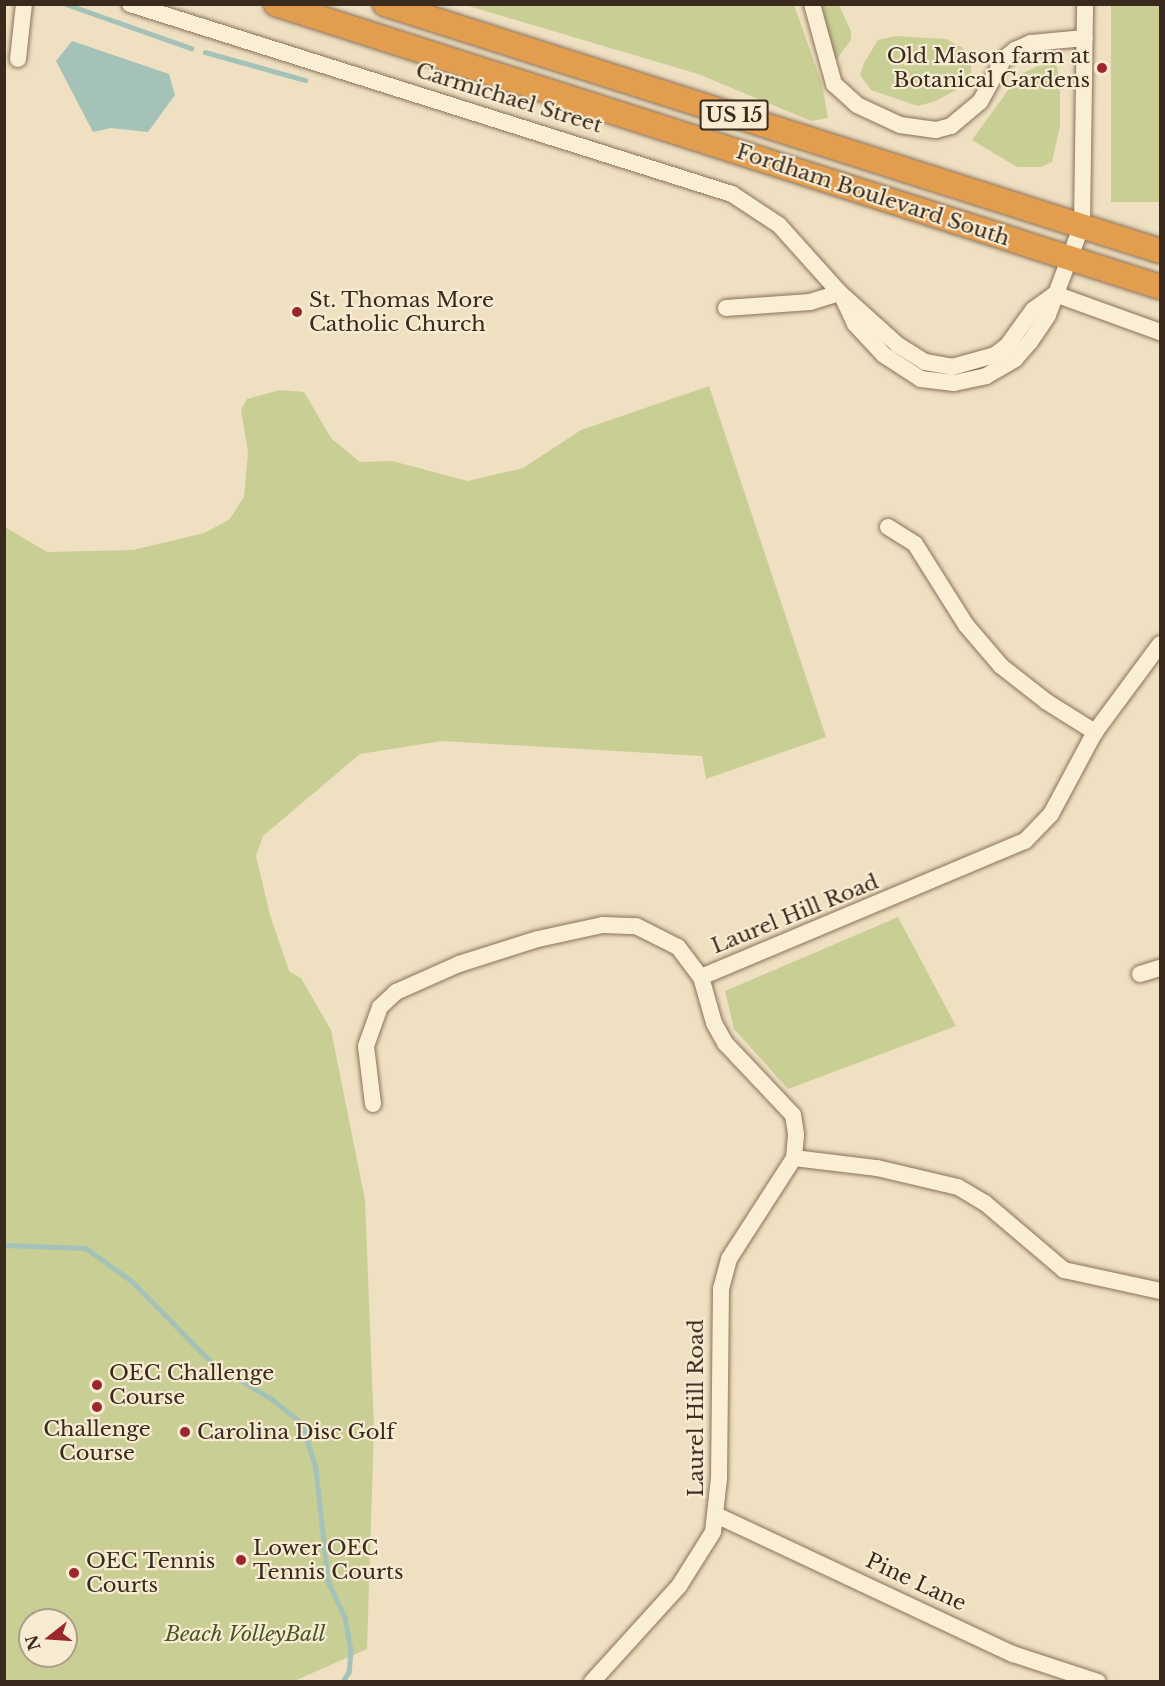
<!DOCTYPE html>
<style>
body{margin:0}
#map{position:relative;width:1165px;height:1686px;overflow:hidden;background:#efe0c2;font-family:"Libre Baskerville",serif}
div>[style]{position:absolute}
.green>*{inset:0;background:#c9ce95;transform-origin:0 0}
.water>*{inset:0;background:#a4c2b8}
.stream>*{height:4.5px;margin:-2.25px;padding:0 2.25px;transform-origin:2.25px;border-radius:2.25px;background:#a4c2b8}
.roads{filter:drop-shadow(0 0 2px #8a7158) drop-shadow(0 0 2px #8a7158)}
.minor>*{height:16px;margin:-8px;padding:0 8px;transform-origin:8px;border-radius:8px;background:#faeed5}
.highway>*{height:24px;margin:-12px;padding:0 12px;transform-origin:12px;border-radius:12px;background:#e29d4f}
.dots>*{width:16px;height:16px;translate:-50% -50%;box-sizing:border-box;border:3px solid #f7ebd2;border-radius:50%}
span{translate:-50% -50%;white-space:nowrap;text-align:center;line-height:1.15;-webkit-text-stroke:4.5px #f7ebd2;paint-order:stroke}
.shield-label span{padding:2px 4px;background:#f7ebd2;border:2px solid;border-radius:4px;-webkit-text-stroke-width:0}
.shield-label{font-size:20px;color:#392a1d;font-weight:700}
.poi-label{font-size:21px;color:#392a1d}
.right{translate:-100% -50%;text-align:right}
.left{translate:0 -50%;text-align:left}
.street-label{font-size:21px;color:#392a1d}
.park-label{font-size:21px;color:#4b5623;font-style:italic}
.frame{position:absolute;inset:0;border:6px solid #392a1d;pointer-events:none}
.north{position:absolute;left:18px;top:1608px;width:60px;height:60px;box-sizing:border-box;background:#f7ebd2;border:2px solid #ab9e8a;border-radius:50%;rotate:253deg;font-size:16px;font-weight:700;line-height:24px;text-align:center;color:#392a1d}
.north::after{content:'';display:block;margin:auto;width:21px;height:27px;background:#9b262b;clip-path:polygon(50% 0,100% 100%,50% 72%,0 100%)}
</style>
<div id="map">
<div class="green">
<i style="clip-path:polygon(465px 5px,794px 5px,822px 84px,828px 118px,811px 121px,698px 74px)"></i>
<i style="clip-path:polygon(822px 5px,839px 5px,851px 31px,851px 40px,836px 60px,829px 49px)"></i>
<i style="left:1111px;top:5px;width:49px;height:197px"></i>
<i style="clip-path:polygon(895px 36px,946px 39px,963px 48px,971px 63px,971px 74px,963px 86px,936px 101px,918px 106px,871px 90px,860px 75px,864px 63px,878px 40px)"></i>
<i style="clip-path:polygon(1051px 60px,1057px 66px,1060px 85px,1060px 126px,1052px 162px,1041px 167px,1017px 167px,972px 140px,1019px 75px)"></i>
<i style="clip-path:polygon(evenodd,709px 386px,826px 737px,706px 779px,702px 756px,442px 741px,360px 754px,263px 836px,256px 856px,270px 915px,289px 971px,301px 978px,331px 1030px,365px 1200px,374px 1428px,367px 1649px,294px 1681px,5px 1681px,5px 527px,47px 552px,133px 550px,204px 533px,229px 520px,244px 497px,248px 452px,241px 410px,247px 399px,280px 390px,304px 392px,331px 438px,360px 462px,392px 461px,468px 481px,523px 468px,581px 430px,709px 386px,30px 1620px,66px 1620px,66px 1656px,30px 1656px,30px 1620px)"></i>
<i style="clip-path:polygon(898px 917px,956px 1026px,788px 1089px,734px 1029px,725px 991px)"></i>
</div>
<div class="water">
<i style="clip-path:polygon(72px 41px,169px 74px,175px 95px,148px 132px,111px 128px,93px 132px,56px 61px)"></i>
</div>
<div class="stream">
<i style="left:66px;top:4px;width:133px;rotate:19.4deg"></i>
<i style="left:205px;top:52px;width:104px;rotate:15.6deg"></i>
<i style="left:4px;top:1245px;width:82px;rotate:2.1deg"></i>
<i style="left:86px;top:1248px;width:58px;rotate:35.9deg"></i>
<i style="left:133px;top:1282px;width:115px;rotate:45.7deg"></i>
<i style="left:213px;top:1364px;width:69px;rotate:30.7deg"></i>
<i style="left:272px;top:1399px;width:38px;rotate:39deg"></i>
<i style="left:302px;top:1423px;width:47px;rotate:72.7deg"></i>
<i style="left:316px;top:1468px;width:114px;rotate:83.9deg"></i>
<i style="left:328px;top:1581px;width:40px;rotate:65deg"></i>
<i style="left:345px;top:1617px;width:35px;rotate:80deg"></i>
<i style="left:351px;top:1651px;width:21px;rotate:95deg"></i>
<i style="left:349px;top:1672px;width:12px;rotate:121deg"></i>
</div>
<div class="roads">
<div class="minor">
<i style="left:130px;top:4px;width:631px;rotate:17.52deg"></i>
<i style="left:732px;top:194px;width:56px;rotate:33.4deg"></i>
<i style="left:779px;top:225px;width:91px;rotate:48.1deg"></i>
<i style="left:840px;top:293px;width:78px;rotate:41.9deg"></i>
<i style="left:898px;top:345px;width:32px;rotate:32deg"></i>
<i style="left:925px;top:362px;width:27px;rotate:10deg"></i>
<i style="left:952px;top:367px;width:45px;rotate:-15.6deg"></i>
<i style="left:995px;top:355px;width:15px;rotate:-37deg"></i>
<i style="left:1007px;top:346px;width:44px;rotate:-54.2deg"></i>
<i style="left:1033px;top:310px;width:27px;rotate:-36deg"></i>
<i style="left:812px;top:4px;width:83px;rotate:74.6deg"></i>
<i style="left:834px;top:84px;width:31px;rotate:42deg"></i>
<i style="left:857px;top:105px;width:47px;rotate:24.9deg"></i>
<i style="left:900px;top:125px;width:36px;rotate:8deg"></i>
<i style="left:936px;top:130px;width:16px;rotate:-15deg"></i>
<i style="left:951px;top:126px;width:38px;rotate:-40deg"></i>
<i style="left:980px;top:102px;width:48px;rotate:-61.3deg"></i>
<i style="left:1003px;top:60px;width:16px;rotate:-40deg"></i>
<i style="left:1015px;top:50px;width:17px;rotate:-24deg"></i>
<i style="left:1031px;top:43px;width:54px;rotate:-5.3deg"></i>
<i style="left:18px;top:59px;width:55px;rotate:-83.8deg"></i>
<i style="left:1055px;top:294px;width:112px;rotate:19.9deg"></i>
<i style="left:843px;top:298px;width:29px;rotate:65deg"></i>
<i style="left:855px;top:324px;width:42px;rotate:46.9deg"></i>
<i style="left:884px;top:355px;width:44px;rotate:33deg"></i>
<i style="left:921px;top:379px;width:33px;rotate:7deg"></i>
<i style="left:954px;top:383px;width:33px;rotate:-12deg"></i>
<i style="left:986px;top:376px;width:34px;rotate:-30deg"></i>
<i style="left:1015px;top:359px;width:23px;rotate:-49deg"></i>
<i style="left:1030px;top:342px;width:32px;rotate:-56deg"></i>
<i style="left:1048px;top:315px;width:96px;rotate:-69.3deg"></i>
<i style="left:1082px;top:225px;width:221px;rotate:-89.2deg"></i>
<i style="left:726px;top:308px;width:84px;rotate:-4.1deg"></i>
<i style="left:810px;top:302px;width:31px;rotate:-17deg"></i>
<i style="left:888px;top:527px;width:32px;rotate:32deg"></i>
<i style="left:915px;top:544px;width:96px;rotate:57.8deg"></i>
<i style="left:966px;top:625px;width:54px;rotate:49.5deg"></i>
<i style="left:1001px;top:666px;width:58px;rotate:38deg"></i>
<i style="left:1047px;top:702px;width:57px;rotate:32deg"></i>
<i style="left:1140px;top:974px;width:21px;rotate:-17deg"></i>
<i style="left:701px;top:977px;width:351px;rotate:-22.8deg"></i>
<i style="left:1025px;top:841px;width:37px;rotate:-46deg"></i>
<i style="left:1051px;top:814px;width:93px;rotate:-61.8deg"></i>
<i style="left:1095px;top:732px;width:109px;rotate:-53.5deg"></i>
<i style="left:373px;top:1104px;width:58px;rotate:-96.9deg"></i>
<i style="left:366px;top:1046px;width:41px;rotate:-70.3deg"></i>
<i style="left:380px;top:1007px;width:22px;rotate:-43deg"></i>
<i style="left:396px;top:992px;width:69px;rotate:-24deg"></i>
<i style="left:459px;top:964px;width:83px;rotate:-17.6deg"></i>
<i style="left:538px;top:939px;width:66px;rotate:-12.2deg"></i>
<i style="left:603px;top:925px;width:33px;rotate:2deg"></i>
<i style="left:636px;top:926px;width:47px;rotate:26.6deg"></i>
<i style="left:678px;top:947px;width:38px;rotate:53deg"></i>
<i style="left:701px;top:977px;width:48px;rotate:74.2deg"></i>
<i style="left:714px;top:1023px;width:23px;rotate:61deg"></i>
<i style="left:725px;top:1043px;width:99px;rotate:46.6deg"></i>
<i style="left:793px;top:1115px;width:20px;rotate:81deg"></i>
<i style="left:796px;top:1135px;width:23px;rotate:95deg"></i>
<i style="left:794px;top:1158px;width:120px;rotate:122.8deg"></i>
<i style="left:729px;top:1259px;width:31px;rotate:105deg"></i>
<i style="left:721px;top:1289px;width:189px;rotate:90.6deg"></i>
<i style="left:719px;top:1478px;width:54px;rotate:96.3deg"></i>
<i style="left:713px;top:1532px;width:64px;rotate:122.2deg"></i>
<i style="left:679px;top:1586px;width:130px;rotate:132.2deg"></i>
<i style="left:794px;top:1158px;width:84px;rotate:6.9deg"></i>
<i style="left:877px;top:1168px;width:83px;rotate:13.2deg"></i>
<i style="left:958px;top:1187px;width:31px;rotate:31deg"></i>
<i style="left:985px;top:1203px;width:104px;rotate:40.3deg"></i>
<i style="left:1064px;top:1270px;width:98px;rotate:12.3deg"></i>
<i style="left:718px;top:1516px;width:326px;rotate:25.1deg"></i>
<i style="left:1013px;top:1654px;width:89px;rotate:18.2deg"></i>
</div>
<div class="highway">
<i style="left:276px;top:4px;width:928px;rotate:17.75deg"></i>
<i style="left:385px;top:4px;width:813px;rotate:17.68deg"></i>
</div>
</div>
<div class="dots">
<i style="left:1102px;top:68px;background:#9b262b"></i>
<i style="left:297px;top:312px;background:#9b262b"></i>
<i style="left:97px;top:1385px;background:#9b262b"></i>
<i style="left:97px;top:1407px;background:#9b262b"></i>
<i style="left:185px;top:1432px;background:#9b262b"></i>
<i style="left:241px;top:1560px;background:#9b262b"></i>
<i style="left:74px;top:1573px;background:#9b262b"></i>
</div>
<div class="shield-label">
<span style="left:734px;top:115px">US 15</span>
</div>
<div class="poi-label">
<span class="right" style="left:1090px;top:68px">Old Mason farm at<br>Botanical Gardens</span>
<span class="left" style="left:309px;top:312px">St. Thomas More<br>Catholic Church</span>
<span class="left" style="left:109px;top:1385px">OEC Challenge<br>Course</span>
<span style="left:97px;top:1441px">Challenge<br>Course</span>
<span class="left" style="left:197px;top:1432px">Carolina Disc Golf</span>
<span class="left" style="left:253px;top:1560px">Lower OEC<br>Tennis Courts</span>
<span class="left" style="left:86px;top:1573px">OEC Tennis<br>Courts</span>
</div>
<div class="street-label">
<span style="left:509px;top:98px;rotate:17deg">Carmichael Street</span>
<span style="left:873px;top:195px;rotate:18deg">Fordham Boulevard South</span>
<span style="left:795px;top:914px;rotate:-22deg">Laurel Hill Road</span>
<span style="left:696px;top:1408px;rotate:-90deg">Laurel Hill Road</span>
<span style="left:916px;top:1582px;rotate:25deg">Pine Lane</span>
</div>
<div class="park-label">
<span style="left:245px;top:1634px">Beach VolleyBall</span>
</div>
<div class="frame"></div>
<div class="north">N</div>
</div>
